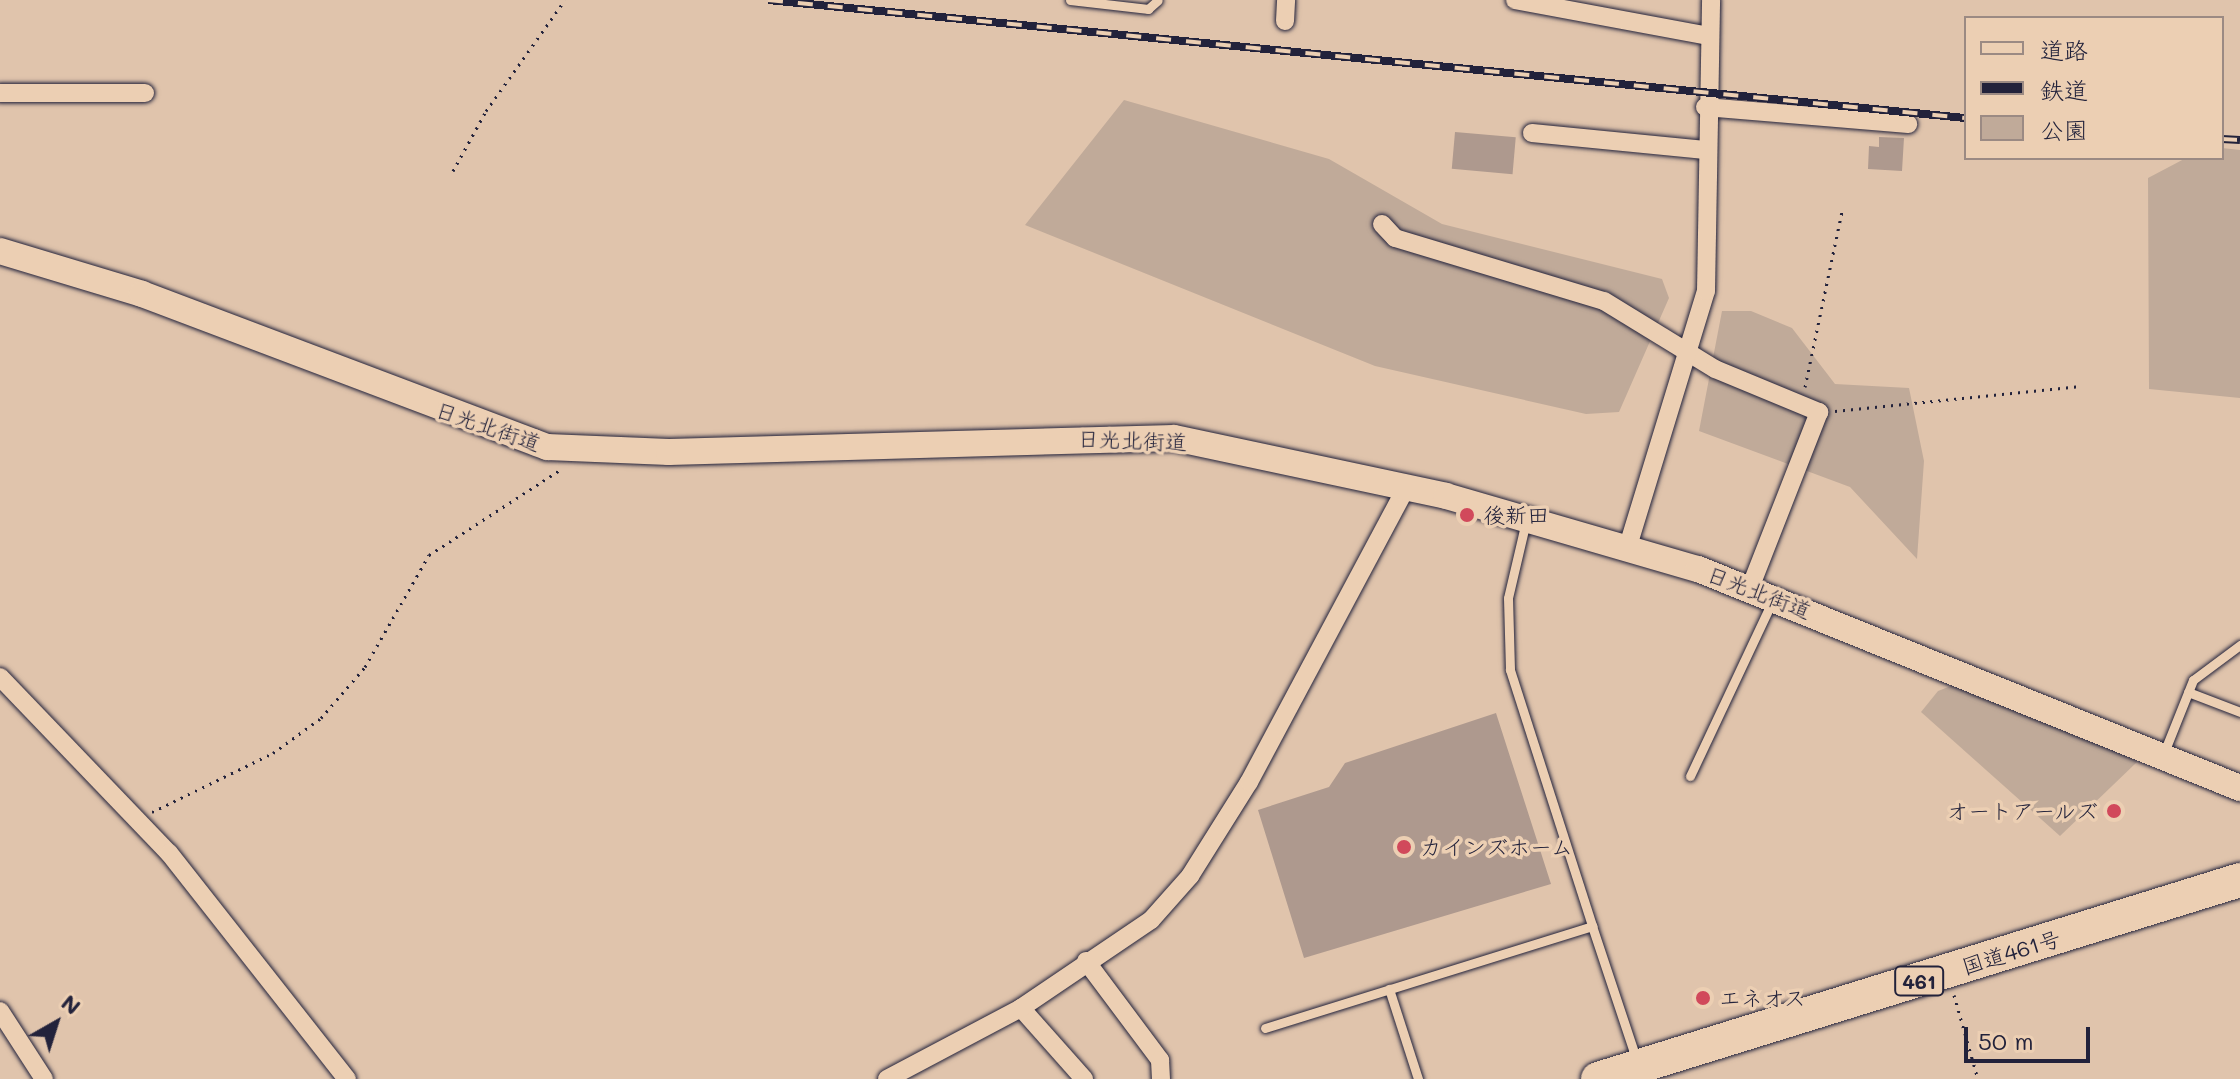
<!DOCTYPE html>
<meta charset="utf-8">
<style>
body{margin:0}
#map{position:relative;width:2240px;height:1079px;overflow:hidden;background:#e0c4ac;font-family:Mali,"Klee One",sans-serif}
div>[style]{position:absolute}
.green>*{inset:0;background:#c0aa99}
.building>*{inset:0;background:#ae998e;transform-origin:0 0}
.path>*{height:3px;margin-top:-1.5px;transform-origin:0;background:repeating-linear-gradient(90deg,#22223b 0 2px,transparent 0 8px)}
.roads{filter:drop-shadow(0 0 2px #22223b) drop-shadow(0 0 2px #22223b)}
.lane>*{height:9px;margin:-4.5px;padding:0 4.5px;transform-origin:4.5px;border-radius:4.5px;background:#eccfb3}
.street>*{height:18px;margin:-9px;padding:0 9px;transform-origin:9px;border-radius:9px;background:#eccfb3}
.secondary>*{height:26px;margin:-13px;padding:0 13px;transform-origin:13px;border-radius:13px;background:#eccfb3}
.highway>*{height:34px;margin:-17px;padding:0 17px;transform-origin:17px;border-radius:17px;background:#eccfb3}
.rail>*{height:8px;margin-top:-4px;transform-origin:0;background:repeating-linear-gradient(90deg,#eccfb3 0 15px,#22223b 0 30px);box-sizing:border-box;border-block:2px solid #22223b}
.dots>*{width:22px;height:22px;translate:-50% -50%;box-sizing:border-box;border:4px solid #eccfb3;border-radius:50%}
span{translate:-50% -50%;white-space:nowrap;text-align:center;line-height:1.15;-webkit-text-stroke:7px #eccfb3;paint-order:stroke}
.shield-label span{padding:2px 6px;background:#eccfb3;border:2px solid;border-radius:6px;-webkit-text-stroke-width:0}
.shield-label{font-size:20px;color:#22223b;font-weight:700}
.street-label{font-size:22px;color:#22223b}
.poi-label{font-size:22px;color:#22223b}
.left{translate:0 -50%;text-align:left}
.right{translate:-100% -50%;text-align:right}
.legend{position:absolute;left:1964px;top:16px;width:260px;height:144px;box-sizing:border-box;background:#eccfb3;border:2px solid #9b8a83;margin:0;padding:10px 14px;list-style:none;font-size:24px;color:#22223b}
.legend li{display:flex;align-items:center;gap:16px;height:40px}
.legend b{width:40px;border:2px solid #9b8a83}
.north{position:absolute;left:16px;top:983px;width:80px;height:80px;-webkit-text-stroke:6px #eccfb3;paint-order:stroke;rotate:39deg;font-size:22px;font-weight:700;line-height:32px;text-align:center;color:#22223b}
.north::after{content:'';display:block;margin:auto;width:28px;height:36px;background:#22223b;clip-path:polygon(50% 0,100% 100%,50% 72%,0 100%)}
.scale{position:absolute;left:1964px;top:1027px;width:126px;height:36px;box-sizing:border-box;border:4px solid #22223b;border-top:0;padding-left:10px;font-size:24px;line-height:28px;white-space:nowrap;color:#22223b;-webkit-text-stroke:6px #eccfb3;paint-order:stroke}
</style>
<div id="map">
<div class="green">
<i style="clip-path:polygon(1124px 100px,1329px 159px,1442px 224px,1662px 279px,1669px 298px,1619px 412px,1586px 414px,1375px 366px,1025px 225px)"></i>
<i style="clip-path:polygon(2222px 148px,2240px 150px,2240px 398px,2149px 389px,2148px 178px,2186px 158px,2222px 158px)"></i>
<i style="clip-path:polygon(1722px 311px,1751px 311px,1792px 328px,1835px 384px,1909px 388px,1924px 461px,1917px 559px,1850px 487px,1699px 431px)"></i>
<i style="clip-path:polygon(1969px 679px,2031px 694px,2137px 762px,2060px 836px,1921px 712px,1938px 691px)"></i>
</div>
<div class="building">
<i style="left:1455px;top:132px;width:61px;height:37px;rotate:5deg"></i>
<i style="clip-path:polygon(1879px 137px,1904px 138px,1902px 171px,1868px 169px,1869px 146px,1879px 147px)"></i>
<i style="clip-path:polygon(1496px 713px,1551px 884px,1304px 958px,1258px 810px,1329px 787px,1345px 763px)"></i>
</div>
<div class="path">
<i style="left:453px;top:171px;width:68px;rotate:-61.2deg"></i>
<i style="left:486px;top:111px;width:136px;rotate:-54.6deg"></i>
<i style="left:1805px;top:387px;width:180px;rotate:-78.1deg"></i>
<i style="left:1835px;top:411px;width:247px;rotate:-5.8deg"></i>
<i style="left:152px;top:812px;width:135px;rotate:-26deg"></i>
<i style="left:273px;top:753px;width:59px;rotate:-36.1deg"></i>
<i style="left:321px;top:718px;width:67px;rotate:-49.2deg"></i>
<i style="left:365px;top:667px;width:129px;rotate:-60.3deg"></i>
<i style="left:429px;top:555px;width:156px;rotate:-33deg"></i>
<i style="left:1954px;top:995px;width:87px;rotate:74.1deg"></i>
</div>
<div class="roads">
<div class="lane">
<i style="left:1070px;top:0;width:79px;rotate:6.6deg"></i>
<i style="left:1148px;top:9px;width:13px;rotate:-42deg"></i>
<i style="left:1526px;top:521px;width:79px;rotate:103.2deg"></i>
<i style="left:1508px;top:598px;width:72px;rotate:88.4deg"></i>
<i style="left:1510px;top:670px;width:269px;rotate:72.2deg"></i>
<i style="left:2188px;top:692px;width:56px;rotate:21deg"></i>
<i style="left:2163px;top:755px;width:81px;rotate:-68.2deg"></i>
<i style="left:2193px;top:680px;width:59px;rotate:-36.7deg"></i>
<i style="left:1690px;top:776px;width:195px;rotate:-64.8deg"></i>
<i style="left:1389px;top:989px;width:95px;rotate:72.1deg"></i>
<i style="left:1265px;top:1028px;width:343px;rotate:-17.3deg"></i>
<i style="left:1592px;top:926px;width:142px;rotate:71.6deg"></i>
</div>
<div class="street">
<i style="left:1515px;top:0;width:197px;rotate:10.5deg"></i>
<i style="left:1285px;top:21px;width:21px;rotate:-87deg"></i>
<i style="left:0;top:93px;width:145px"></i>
<i style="left:1705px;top:107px;width:204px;rotate:4.8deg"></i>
<i style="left:1532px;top:133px;width:174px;rotate:5.6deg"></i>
<i style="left:1382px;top:224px;width:19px;rotate:47deg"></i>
<i style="left:1395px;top:238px;width:218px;rotate:16.8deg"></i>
<i style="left:1604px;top:301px;width:130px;rotate:31.5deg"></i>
<i style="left:1715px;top:369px;width:113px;rotate:22.5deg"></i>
<i style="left:1819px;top:412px;width:189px;rotate:111.4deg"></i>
<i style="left:1628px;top:546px;width:267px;rotate:-73deg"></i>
<i style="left:1706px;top:291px;width:291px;rotate:-89deg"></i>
<i style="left:0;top:677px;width:244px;rotate:46.2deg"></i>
<i style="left:169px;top:853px;width:288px;rotate:51.8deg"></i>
<i style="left:1086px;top:961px;width:124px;rotate:53.2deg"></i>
<i style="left:1160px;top:1060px;width:19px;rotate:87deg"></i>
<i style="left:1021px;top:1008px;width:95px;rotate:48.4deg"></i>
<i style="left:0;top:1011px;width:81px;rotate:57.1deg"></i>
<i style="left:887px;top:1079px;width:152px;rotate:-27.9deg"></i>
<i style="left:1021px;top:1008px;width:157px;rotate:-34.1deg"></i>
<i style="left:1151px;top:920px;width:59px;rotate:-48.4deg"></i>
<i style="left:1190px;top:876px;width:111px;rotate:-57.9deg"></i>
<i style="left:1249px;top:782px;width:333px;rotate:-61.9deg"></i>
</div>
<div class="secondary">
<i style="left:0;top:251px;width:148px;rotate:16.8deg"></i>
<i style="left:142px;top:294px;width:433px;rotate:20.7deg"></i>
<i style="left:547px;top:447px;width:122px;rotate:2.3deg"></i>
<i style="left:669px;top:452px;width:505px;rotate:-1.59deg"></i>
<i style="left:1174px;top:438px;width:278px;rotate:12deg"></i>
<i style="left:1446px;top:496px;width:262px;rotate:16.2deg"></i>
<i style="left:1698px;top:569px;width:585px;rotate:22deg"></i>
</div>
<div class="highway">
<i style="left:1598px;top:1079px;width:672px;rotate:-17.22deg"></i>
</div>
</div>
<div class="rail">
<i style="left:768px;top:0;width:1204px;rotate:5.63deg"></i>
<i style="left:2222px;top:139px;width:18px;rotate:3deg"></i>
</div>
<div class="dots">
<i style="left:1467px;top:515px;background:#d1495b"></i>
<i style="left:2114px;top:811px;background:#d1495b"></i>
<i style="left:1404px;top:847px;background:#d1495b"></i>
<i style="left:1703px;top:998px;background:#d1495b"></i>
</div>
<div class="shield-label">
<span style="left:1919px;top:981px">461</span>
</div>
<div class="street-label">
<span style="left:488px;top:426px;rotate:19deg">日光北街道</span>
<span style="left:1132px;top:440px;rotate:2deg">日光北街道</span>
<span style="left:1759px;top:592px;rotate:21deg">日光北街道</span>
<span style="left:2011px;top:952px;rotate:-17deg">国道461号</span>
</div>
<div class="poi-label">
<span class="left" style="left:1483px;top:515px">後新田</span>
<span class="right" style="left:2098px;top:811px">オートアールズ</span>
<span class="left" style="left:1420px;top:847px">カインズホーム</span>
<span class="left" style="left:1719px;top:998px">エネオス</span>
</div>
<ul class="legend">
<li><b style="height:10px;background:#eccfb3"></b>道路</li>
<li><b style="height:10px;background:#22223b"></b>鉄道</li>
<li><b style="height:22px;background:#c0aa99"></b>公園</li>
</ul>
<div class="north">N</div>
<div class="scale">50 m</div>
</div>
